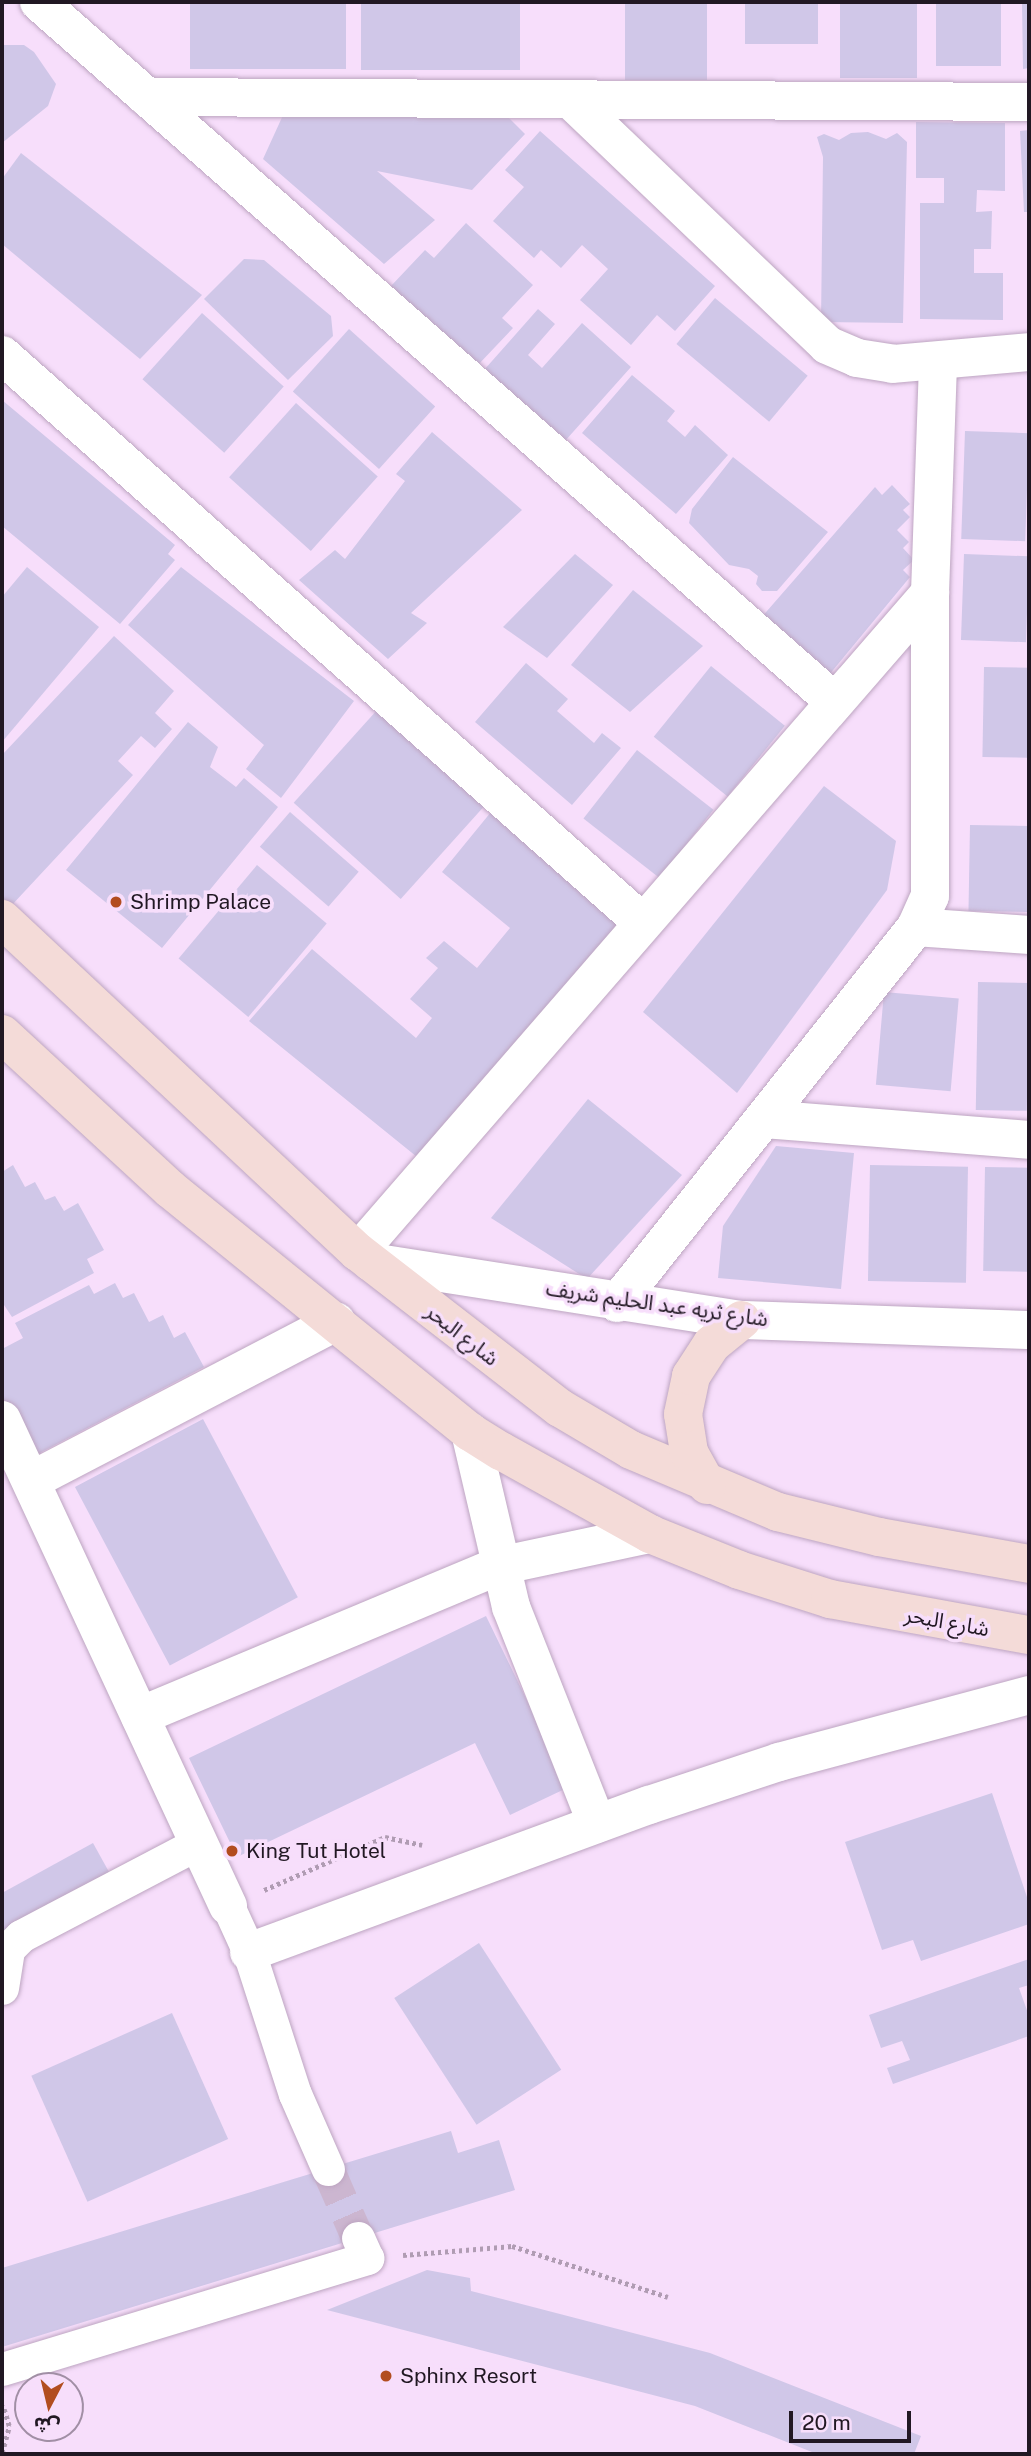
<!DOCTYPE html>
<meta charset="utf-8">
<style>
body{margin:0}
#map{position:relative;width:1031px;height:2456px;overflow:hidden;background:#f7defb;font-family:"Public Sans","Noto Sans Arabic",sans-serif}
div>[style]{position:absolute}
.building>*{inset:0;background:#d0c7e8;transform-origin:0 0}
.pedestrian-tunnel>*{height:33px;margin-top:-16.5px;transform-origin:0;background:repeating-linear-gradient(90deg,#ccb6d0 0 33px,transparent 0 50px)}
.path>*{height:4.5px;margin-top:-2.25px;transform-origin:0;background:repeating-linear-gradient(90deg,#b09cb3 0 3.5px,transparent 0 7px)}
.roads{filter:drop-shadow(0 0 2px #bda5c1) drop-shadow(0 0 2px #bda5c1)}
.pedestrian>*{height:33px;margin:-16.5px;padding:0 16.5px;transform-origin:16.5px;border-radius:16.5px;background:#fff}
.minor>*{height:38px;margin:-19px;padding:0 19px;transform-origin:19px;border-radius:19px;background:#fff}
.secondary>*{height:38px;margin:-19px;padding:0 19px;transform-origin:19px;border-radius:19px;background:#f4dbd8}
.dots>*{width:19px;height:19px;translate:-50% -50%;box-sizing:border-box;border:4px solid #f7defb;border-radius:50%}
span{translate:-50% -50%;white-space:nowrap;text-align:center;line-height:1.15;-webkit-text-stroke:7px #f7defb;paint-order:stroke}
.poi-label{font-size:21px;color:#211823}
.left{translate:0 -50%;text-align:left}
.street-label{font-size:21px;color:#211823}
.frame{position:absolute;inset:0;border:4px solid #211823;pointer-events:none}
.north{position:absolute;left:14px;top:2372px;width:70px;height:70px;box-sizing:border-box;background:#f7defb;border:2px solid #a18fa5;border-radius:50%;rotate:187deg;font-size:19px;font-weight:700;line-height:28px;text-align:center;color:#211823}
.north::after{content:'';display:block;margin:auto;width:24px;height:32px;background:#b24d1f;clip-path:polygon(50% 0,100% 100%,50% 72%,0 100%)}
.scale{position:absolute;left:789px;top:2411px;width:122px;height:32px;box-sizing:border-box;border:4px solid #211823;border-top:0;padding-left:9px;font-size:21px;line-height:24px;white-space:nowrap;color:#211823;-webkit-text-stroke:5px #f7defb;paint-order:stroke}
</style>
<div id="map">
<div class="building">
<i style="left:190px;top:2px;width:156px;height:67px"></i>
<i style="left:361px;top:2px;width:159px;height:68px"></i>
<i style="left:625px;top:2px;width:82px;height:78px"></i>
<i style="left:745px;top:2px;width:73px;height:42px"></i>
<i style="left:840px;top:2px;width:77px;height:76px"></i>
<i style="left:936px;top:2px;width:65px;height:64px"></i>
<i style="clip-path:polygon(1022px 2px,1029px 2px,1029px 68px,1023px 69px)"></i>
<i style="clip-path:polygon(4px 45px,24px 45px,34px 52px,56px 84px,48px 106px,2px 143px)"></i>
<i style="clip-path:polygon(503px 112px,525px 134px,472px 190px,377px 171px,435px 220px,384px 264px,263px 159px,284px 113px)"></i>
<i style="clip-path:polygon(916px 122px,1005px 123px,1005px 191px,977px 190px,976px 212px,992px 211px,991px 249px,974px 249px,974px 273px,1003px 273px,1003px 320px,920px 319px,920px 203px,944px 203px,944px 178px,916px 178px)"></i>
<i style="clip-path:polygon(1029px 130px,1029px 212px,1024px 212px,1020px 131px)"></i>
<i style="clip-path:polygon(540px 131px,715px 286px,675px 331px,657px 315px,631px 345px,580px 300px,608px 269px,582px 245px,561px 268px,541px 250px,534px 258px,493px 221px,524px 187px,505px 170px)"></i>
<i style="clip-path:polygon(868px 132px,886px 139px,897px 133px,907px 142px,903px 323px,821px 322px,823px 157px,817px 137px,824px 134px,839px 140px,851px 133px)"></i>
<i style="clip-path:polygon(21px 153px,202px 295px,140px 359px,2px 244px,2px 179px)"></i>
<i style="clip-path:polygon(466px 223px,533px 285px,502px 318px,513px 328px,477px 366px,391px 286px,425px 250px,434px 258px)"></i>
<i style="clip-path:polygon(244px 259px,264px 260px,331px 316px,333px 336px,288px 380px,204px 299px)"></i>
<i style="left:715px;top:298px;width:121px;height:60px;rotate:40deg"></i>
<i style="clip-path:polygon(538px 309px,555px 324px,528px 355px,542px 368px,582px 323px,631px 367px,565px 441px,484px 370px)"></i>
<i style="left:202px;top:313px;width:110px;height:89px;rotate:42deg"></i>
<i style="left:349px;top:329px;width:116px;height:84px;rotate:42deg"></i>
<i style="clip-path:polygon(632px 375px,675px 411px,667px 421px,685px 437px,695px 425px,728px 455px,676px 514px,582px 433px)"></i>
<i style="clip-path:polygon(2px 400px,175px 545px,168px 554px,175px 560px,120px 624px,2px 526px)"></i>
<i style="left:296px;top:403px;width:110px;height:100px;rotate:42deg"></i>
<i style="left:965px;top:431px;width:64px;height:108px;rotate:2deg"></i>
<i style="clip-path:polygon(432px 432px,522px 510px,411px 613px,427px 623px,388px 659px,299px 580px,335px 550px,345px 559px,405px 481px,396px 474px)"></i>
<i style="clip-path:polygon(733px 457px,828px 532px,777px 591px,762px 591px,756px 584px,758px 576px,749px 569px,729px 565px,689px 523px,692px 509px)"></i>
<i style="clip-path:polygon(892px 485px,910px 504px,903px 510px,910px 517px,897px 530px,909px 542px,903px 548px,914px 560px,903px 570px,910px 577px,824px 681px,761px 618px,875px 487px,882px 495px)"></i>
<i style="clip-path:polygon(575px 554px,613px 585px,547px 658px,503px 627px)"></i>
<i style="left:964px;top:554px;width:65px;height:86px;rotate:2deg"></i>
<i style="clip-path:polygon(27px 567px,99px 627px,2px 742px,2px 597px)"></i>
<i style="clip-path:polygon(181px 567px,354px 701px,281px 798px,246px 769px,264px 745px,128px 625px)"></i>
<i style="clip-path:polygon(633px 590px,703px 646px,630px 712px,571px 665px)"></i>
<i style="clip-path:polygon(114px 636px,174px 691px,155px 713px,172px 729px,155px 748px,141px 736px,118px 761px,133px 775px,11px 906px,2px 897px,2px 755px)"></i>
<i style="clip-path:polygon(526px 663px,568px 699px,557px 711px,594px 743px,602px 733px,621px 748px,572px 805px,475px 722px)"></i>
<i style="left:711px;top:666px;width:95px;height:91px;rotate:39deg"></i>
<i style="left:984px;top:667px;width:45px;height:90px;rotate:1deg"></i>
<i style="left:378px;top:709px;width:144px;height:126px;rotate:42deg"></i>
<i style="clip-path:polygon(188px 722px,218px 747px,210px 767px,236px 787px,244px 778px,278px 807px,162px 948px,66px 870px)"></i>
<i style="left:637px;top:750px;width:97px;height:87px;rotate:38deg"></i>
<i style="clip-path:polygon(824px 786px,896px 841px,887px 890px,737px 1093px,643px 1012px)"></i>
<i style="left:290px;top:812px;width:91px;height:46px;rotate:41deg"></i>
<i style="clip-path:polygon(491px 812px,624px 923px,422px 1161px,249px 1021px,312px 949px,416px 1038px,432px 1018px,410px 999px,438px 968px,426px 958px,444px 941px,477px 968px,510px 928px,442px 872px)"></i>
<i style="left:970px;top:825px;width:59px;height:86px;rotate:1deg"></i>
<i style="left:257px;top:865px;width:91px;height:122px;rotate:40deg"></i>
<i style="left:978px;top:982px;width:51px;height:128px;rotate:1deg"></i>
<i style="left:884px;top:992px;width:75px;height:93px;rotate:5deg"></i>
<i style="clip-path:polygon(588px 1099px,682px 1175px,587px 1279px,491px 1218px)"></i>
<i style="clip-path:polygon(776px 1146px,854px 1153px,841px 1289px,718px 1278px,723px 1226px)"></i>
<i style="clip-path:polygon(13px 1165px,25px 1187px,35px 1182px,45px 1200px,55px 1196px,64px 1211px,78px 1203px,104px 1250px,87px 1259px,94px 1273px,12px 1317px,2px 1302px,2px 1172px)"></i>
<i style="left:870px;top:1165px;width:98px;height:116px;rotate:1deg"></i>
<i style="left:985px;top:1167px;width:44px;height:104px;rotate:1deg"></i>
<i style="clip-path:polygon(115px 1283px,123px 1298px,134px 1293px,149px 1322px,163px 1315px,174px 1338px,185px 1332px,204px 1367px,34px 1456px,2px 1396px,2px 1349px,23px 1338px,15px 1323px,89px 1285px,94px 1294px)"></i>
<i style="left:203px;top:1419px;width:202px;height:145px;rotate:62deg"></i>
<i style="clip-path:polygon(486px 1616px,569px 1787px,510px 1815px,475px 1743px,237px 1857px,189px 1758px)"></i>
<i style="clip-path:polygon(992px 1793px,1029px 1903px,1029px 1924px,921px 1961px,913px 1940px,882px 1950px,845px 1842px)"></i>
<i style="clip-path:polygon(93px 1843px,114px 1881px,2px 1942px,2px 1893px)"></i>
<i style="left:479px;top:1943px;width:151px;height:101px;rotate:57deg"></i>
<i style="clip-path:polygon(1029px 1959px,1029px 1985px,1019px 1988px,1029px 2016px,1029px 2036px,893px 2084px,887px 2068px,910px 2060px,902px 2041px,881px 2048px,869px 2015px)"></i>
<i style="left:172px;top:2013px;width:138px;height:154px;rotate:66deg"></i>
<i style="clip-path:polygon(451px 2131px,458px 2153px,499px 2140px,515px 2190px,2px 2347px,2px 2268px)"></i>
<i style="clip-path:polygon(427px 2270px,470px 2278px,471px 2291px,710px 2353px,921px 2436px,914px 2454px,817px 2454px,695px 2406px,327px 2310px)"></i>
</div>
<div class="pedestrian-tunnel">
<i style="left:328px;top:2169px;width:75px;rotate:66.5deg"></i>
</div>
<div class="path">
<i style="left:264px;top:1890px;width:132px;rotate:-23.7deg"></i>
<i style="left:385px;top:1837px;width:38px;rotate:12deg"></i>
<i style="left:403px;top:2255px;width:109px;rotate:-4.7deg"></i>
<i style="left:512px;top:2246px;width:164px;rotate:18.1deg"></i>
<i style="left:2px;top:2453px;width:28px;rotate:-75deg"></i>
<i style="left:9px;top:2426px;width:21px;rotate:-107deg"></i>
</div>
<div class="roads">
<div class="pedestrian">
<i style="left:228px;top:1906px;width:51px;rotate:65.5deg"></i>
<i style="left:249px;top:1952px;width:149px;rotate:72.1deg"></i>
<i style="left:295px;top:2094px;width:82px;rotate:66.3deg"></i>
<i style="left:2px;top:1988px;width:39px;rotate:-81deg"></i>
<i style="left:8px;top:1949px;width:18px;rotate:-45deg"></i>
<i style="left:21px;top:1936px;width:200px;rotate:-27.7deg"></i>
<i style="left:2px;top:2369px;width:382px;rotate:-16.9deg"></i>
<i style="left:367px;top:2258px;width:22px;rotate:-114deg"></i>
</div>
<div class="minor">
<i style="left:39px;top:2px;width:1060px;rotate:41.33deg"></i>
<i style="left:147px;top:97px;width:882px;rotate:0.32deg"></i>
<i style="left:571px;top:100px;width:354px;rotate:43.7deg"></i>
<i style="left:827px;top:345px;width:33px;rotate:23deg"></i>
<i style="left:857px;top:358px;width:36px;rotate:9deg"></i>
<i style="left:893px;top:364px;width:137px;rotate:-5deg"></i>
<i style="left:2px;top:355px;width:856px;rotate:41.54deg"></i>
<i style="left:916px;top:927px;width:113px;rotate:4deg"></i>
<i style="left:764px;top:1119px;width:266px;rotate:4.5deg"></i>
<i style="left:358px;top:1252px;width:873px;rotate:-49.04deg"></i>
<i style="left:371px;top:1262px;width:376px;rotate:8.9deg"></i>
<i style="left:742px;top:1320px;width:287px;rotate:2deg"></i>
<i style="left:617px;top:1303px;width:480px;rotate:-51.5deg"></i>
<i style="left:916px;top:927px;width:34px;rotate:-66deg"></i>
<i style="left:930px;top:896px;width:303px;rotate:-90deg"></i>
<i style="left:930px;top:593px;width:230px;rotate:-88deg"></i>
<i style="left:2px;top:1420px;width:536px;rotate:65.06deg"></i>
<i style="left:470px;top:1432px;width:180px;rotate:76.8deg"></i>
<i style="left:511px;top:1607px;width:233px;rotate:68.4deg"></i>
<i style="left:32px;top:1480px;width:343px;rotate:-27.5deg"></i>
<i style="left:140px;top:1716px;width:389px;rotate:-22.7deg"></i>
<i style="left:499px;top:1566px;width:154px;rotate:-12deg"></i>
<i style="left:249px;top:1952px;width:426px;rotate:-20.2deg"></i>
<i style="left:649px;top:1805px;width:137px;rotate:-18.3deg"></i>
<i style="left:779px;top:1762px;width:259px;rotate:-15deg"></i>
</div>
<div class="secondary">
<i style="left:2px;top:919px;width:487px;rotate:43.1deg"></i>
<i style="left:358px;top:1252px;width:255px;rotate:37.7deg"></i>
<i style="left:560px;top:1408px;width:82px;rotate:30.6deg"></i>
<i style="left:631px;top:1450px;width:160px;rotate:22.9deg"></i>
<i style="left:778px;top:1512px;width:104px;rotate:13.9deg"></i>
<i style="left:879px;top:1537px;width:152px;rotate:10.2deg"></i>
<i style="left:2px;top:1034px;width:229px;rotate:42.7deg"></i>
<i style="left:170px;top:1189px;width:386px;rotate:39deg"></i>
<i style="left:470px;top:1432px;width:36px;rotate:32deg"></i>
<i style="left:501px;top:1451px;width:171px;rotate:29.1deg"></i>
<i style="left:650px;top:1534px;width:96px;rotate:22deg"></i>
<i style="left:739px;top:1570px;width:96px;rotate:17.7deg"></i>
<i style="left:830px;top:1599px;width:202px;rotate:10.3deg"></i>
<i style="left:707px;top:1485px;width:38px;rotate:-119deg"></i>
<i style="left:689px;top:1452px;width:38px;rotate:-99deg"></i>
<i style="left:683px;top:1414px;width:39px;rotate:-78deg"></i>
<i style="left:691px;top:1376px;width:38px;rotate:-57deg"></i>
<i style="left:712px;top:1344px;width:38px;rotate:-39deg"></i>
</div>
</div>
<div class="dots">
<i style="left:116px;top:902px;background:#b24d1f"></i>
<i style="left:232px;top:1851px;background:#b24d1f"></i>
<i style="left:386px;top:2376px;background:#b24d1f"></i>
</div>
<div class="poi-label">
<span class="left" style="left:130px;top:902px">Shrimp Palace</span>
<span class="left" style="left:246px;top:1851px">King Tut Hotel</span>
<span class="left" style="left:400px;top:2376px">Sphinx Resort</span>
</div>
<div class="street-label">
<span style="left:657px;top:1304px;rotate:8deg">شارع ثريه عبد الحليم شريف</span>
<span style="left:462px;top:1335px;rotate:38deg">شارع البحر</span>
<span style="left:947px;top:1622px;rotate:10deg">شارع البحر</span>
</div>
<div class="frame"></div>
<div class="north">ش</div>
<div class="scale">20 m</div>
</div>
